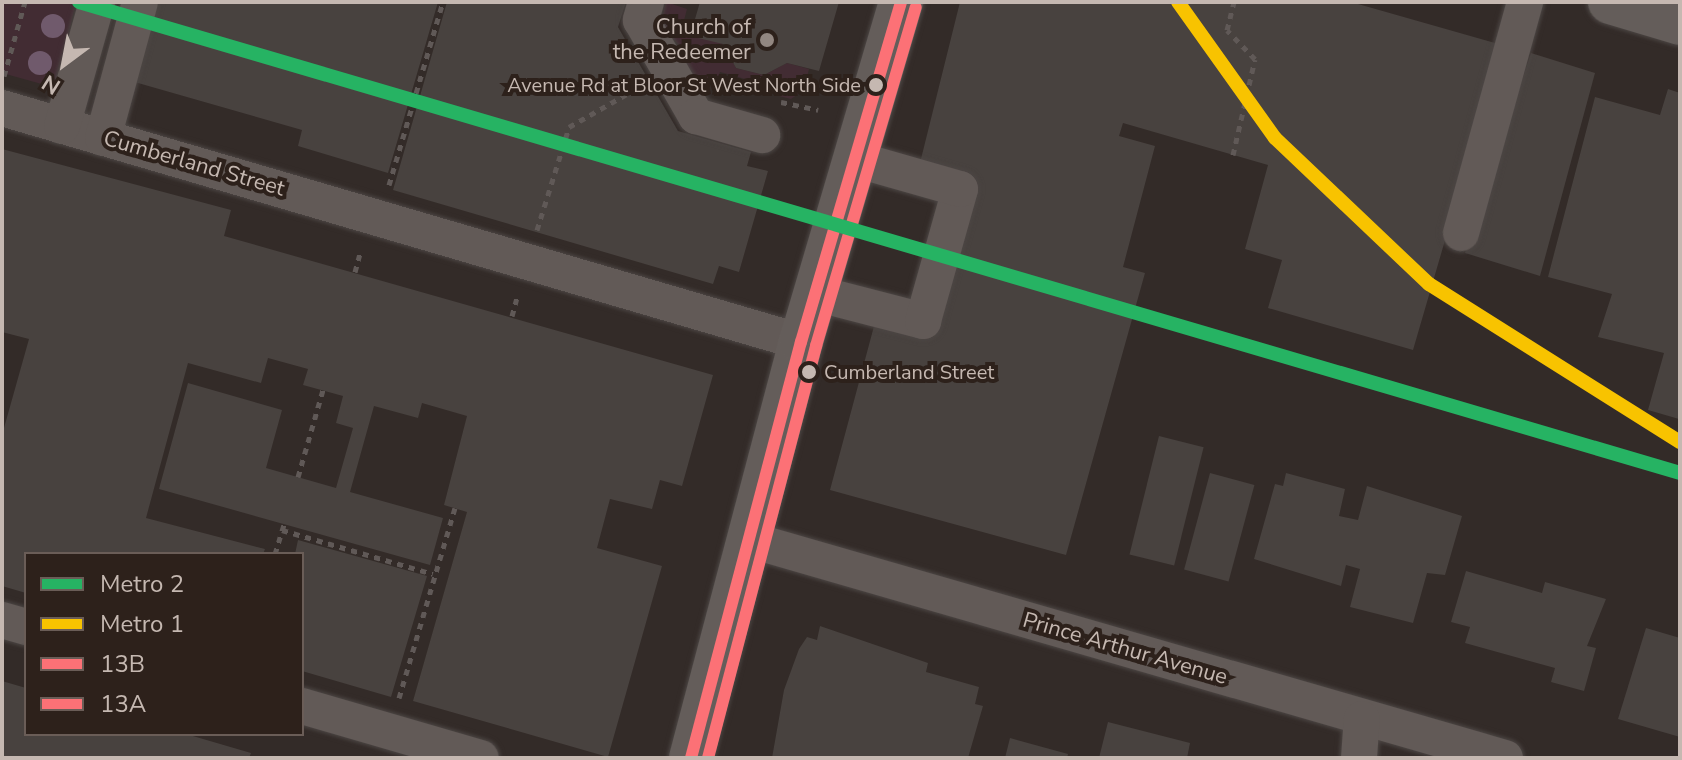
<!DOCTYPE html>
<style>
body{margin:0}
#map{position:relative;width:1682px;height:760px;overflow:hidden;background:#332b28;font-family:"Nunito Sans",sans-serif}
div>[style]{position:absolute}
.green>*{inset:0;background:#422c33}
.building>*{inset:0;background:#48423f;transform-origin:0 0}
.path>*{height:5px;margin-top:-2.5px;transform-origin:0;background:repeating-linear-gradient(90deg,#605957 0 6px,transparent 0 12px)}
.roads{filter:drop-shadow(0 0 2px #4c4644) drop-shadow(0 0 2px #4c4644)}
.minor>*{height:36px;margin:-18px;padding:0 18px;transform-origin:18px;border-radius:18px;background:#625a57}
.major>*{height:44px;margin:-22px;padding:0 22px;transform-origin:22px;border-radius:22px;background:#645d5a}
.bus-1>*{height:12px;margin:-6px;padding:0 6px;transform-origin:6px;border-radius:6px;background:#fc7176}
.bus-2>*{height:12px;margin:-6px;padding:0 6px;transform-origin:6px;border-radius:6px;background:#fc7176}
.metro-1>*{height:14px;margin:-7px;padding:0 7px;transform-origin:7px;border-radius:7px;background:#26b363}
.metro-2>*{height:14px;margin:-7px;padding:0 7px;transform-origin:7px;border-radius:7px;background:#f8c300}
.trees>*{width:24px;height:24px;margin:-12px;border-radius:50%;background:#705a6c}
.dots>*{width:22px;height:22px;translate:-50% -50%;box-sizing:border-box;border:4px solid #2d211b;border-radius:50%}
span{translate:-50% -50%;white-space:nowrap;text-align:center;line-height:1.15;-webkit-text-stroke:8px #2d211b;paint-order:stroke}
.bus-label{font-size:20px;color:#c5b8b1}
.right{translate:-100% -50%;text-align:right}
.left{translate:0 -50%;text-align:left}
.poi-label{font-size:22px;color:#c5b8b1}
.street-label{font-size:22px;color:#c5b8b1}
.frame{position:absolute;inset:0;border:4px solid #c5b8b1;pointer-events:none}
.legend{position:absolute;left:24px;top:552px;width:280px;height:184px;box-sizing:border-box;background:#2d211b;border:2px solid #6a5d57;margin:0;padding:10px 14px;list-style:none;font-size:24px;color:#c5b8b1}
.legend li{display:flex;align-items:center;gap:16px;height:40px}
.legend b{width:40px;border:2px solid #6a5d57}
.north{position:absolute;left:24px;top:24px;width:80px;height:80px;-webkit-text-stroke:6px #2d211b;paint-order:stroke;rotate:212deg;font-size:22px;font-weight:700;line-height:32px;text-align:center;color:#c5b8b1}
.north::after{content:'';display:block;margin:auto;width:28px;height:36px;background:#c5b8b1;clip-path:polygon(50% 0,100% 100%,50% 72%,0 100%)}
</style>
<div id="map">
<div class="green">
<i style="clip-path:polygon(2px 2px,76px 2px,56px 88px,2px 73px)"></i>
<i style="clip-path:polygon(666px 2px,687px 9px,682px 28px,723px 44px,736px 68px,764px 75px,787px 63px,809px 69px,804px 90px,791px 99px,779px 96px,781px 89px,720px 72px,716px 84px,687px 75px,680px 46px,660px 26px)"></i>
</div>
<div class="building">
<i style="clip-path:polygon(152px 2px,438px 2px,388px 173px,298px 146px,302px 130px,131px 81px)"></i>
<i style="clip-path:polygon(447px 2px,626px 2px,618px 27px,678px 131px,751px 152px,747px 166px,768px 171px,739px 272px,719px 266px,713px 284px,393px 190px)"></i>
<i style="clip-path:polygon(700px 2px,839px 2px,819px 71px,787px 63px,764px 75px,736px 68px,723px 44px,690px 36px)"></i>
<i style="clip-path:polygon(960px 2px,1351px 2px,1502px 45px,1413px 350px,1268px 308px,1282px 260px,1245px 249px,1268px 165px,1123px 123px,1119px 136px,1155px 146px,1123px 267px,1145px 273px,1066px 555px,830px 490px,877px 315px,926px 329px,966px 184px,918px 171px)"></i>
<i style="clip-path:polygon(1531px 53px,1595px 73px,1540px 276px,1465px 253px)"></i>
<i style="clip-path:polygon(1668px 89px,1680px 93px,1680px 431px,1679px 419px,1648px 410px,1664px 353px,1598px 337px,1612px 294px,1548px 277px,1595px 97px,1660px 115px)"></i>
<i style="clip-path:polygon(2px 149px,231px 210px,224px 236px,713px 375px,682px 486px,660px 480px,652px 509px,610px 499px,597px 548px,662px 566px,608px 757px,413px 701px,467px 512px,444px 505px,467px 416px,422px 403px,418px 418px,374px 406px,350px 492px,443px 518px,430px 565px,159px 489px,188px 383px,282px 410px,266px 468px,336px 488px,353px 428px,336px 423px,343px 396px,303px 385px,308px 369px,268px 358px,261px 383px,188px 363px,146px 518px,265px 549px,263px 554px,26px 554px,26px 593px,2px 586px,2px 435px,29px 339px,2px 332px)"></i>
<i style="left:1159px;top:436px;width:46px;height:122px;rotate:14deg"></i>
<i style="left:1210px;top:473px;width:46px;height:100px;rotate:15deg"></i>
<i style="clip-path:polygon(1286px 473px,1345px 489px,1339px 516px,1358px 520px,1367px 486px,1462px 516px,1445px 575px,1427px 573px,1413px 623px,1350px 607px,1360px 569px,1346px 565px,1341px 586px,1254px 559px,1275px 484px,1283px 486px)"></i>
<i style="clip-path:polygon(298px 540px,427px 576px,391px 697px,302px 671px,302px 554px,295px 554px)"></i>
<i style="clip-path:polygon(1466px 571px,1542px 593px,1545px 582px,1606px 599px,1587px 646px,1596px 648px,1584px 691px,1551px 682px,1555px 668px,1465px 643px,1470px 627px,1451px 622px)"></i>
<i style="clip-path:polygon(820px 626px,928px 663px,926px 672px,979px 687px,975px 704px,983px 706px,968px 758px,772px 758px,784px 690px,799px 649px,807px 637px,817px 640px)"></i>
<i style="clip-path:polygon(1646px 628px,1680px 638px,1680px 737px,1618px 719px)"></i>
<i style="clip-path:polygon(2px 681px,26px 688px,26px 734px,186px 734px,251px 753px,249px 758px,2px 758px)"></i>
<i style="clip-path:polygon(1108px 722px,1190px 743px,1187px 758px,1099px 758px)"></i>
<i style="clip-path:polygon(1010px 738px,1068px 754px,1067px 758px,1005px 758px)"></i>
</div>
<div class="path">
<i style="left:4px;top:76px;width:77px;rotate:-74.2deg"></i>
<i style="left:781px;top:102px;width:38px;rotate:12deg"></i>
<i style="left:1233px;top:155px;width:98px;rotate:-77.1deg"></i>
<i style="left:1255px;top:59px;width:40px;rotate:-134deg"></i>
<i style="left:1227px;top:30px;width:29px;rotate:-76deg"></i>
<i style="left:389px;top:185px;width:191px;rotate:-73.6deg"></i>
<i style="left:537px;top:230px;width:108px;rotate:-72.7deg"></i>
<i style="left:569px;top:127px;width:83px;rotate:-29.7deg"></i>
<i style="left:355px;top:272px;width:23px;rotate:-75deg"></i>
<i style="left:512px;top:316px;width:23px;rotate:-75deg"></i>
<i style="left:298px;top:477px;width:91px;rotate:-74deg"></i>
<i style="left:282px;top:530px;width:157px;rotate:16.2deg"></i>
<i style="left:275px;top:554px;width:31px;rotate:-73deg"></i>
<i style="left:399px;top:698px;width:198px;rotate:-73.6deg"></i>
</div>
<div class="roads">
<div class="minor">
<i style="left:646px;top:2px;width:19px;rotate:106deg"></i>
<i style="left:641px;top:20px;width:111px;rotate:60.2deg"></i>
<i style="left:696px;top:116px;width:69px;rotate:16.1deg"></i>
<i style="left:2px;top:108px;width:833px;rotate:16.32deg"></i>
<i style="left:62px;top:126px;width:129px;rotate:-74.2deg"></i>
<i style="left:103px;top:138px;width:141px;rotate:-74.8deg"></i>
<i style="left:1461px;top:233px;width:240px;rotate:-74.5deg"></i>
<i style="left:815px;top:293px;width:112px;rotate:14.5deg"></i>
<i style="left:923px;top:321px;width:137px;rotate:-74.3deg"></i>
<i style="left:960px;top:189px;width:109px;rotate:-164.1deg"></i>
<i style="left:747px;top:539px;width:789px;rotate:16.11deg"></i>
<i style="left:2px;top:620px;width:25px;rotate:16deg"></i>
<i style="left:302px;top:706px;width:186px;rotate:16.2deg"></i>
<i style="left:1359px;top:758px;width:39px;rotate:-86deg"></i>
</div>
<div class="major">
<i style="left:1610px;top:2px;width:73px;rotate:16.7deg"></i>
<i style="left:691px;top:758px;width:430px;rotate:-75.2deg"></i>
<i style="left:801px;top:342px;width:354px;rotate:-73.6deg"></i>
</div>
</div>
<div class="bus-1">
<i style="left:691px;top:758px;width:430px;rotate:-75.2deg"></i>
<i style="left:801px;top:342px;width:354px;rotate:-73.6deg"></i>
</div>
<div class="bus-2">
<i style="left:708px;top:758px;width:426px;rotate:-75.3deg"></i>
<i style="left:816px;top:346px;width:353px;rotate:-73.6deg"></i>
</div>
<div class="metro-1">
<i style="left:79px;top:2px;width:1669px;rotate:16.39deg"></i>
</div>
<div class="metro-2">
<i style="left:1178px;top:2px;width:167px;rotate:54.5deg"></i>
<i style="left:1275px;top:138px;width:212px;rotate:43.5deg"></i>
<i style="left:1429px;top:284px;width:297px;rotate:32.2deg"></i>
</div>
<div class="trees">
<i style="left:53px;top:26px"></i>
<i style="left:40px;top:63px"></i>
</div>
<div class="dots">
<i style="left:767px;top:40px;background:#928781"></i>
<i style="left:876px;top:85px;background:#c5b8b1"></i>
<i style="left:809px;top:372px;background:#c5b8b1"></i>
</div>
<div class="bus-label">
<span class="right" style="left:861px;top:85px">Avenue Rd at Bloor St West North Side</span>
<span class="left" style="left:824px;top:372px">Cumberland Street</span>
</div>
<div class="poi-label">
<span class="right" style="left:751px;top:40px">Church of<br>the Redeemer</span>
</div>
<div class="street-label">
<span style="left:194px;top:164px;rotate:16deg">Cumberland Street</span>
<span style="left:1125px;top:649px;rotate:16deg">Prince Arthur Avenue</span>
</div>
<div class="frame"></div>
<ul class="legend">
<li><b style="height:10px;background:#26b363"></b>Metro 2</li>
<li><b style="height:10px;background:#f8c300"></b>Metro 1</li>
<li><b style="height:10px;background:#fc7176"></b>13B</li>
<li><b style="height:10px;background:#fc7176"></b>13A</li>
</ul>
<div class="north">N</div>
</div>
